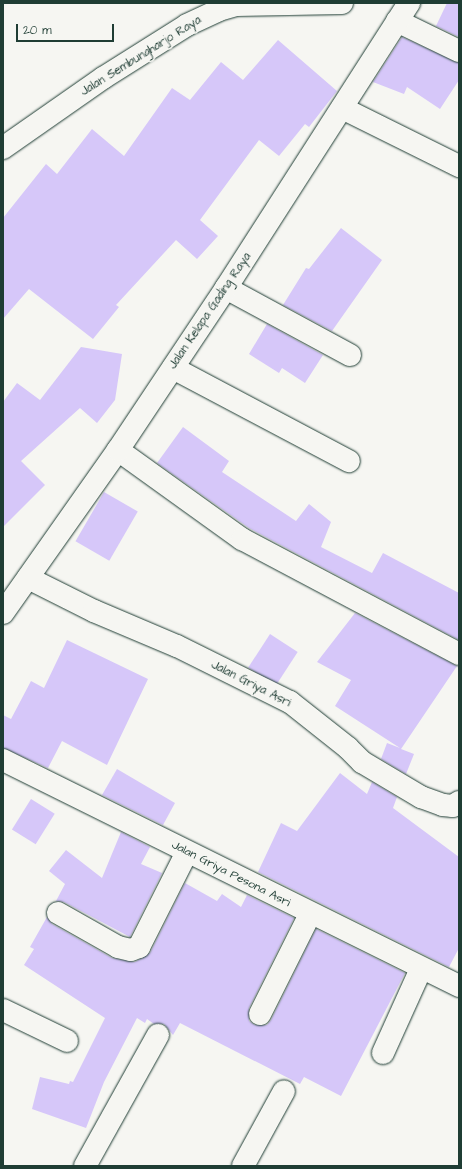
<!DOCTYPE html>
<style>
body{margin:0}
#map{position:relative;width:462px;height:1169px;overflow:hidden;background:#f6f6f2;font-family:"Architects Daughter",sans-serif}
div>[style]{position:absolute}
.building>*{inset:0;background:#d6c7f9;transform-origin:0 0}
.roads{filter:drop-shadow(0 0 1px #1f3d34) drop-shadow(0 0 1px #1f3d34)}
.minor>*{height:22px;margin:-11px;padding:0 11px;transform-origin:11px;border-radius:11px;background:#f6f6f2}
span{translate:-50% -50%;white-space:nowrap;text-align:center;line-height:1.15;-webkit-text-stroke:3.5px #f6f6f2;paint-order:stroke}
.street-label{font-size:12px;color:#1f3d34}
.frame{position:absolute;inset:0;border:4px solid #1f3d34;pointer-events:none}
.scale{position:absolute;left:16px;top:24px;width:98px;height:18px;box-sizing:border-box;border:2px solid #1f3d34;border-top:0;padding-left:5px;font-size:12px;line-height:14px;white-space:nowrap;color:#1f3d34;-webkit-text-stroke:3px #f6f6f2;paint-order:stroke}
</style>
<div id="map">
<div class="building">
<i style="clip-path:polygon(447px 3px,459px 3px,459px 37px,436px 26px)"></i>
<i style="clip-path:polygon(402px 37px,459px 63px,459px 80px,440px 109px,407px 87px,404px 94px,373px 82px)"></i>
<i style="clip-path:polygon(278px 40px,337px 91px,309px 127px,305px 124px,279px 156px,259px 140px,200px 220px,218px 236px,197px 259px,176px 240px,116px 305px,119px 307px,93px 339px,29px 289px,3px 319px,3px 218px,46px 164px,57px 174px,92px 129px,124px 156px,172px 88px,190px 100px,221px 62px,243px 80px)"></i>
<i style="clip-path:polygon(341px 228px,382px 260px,332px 331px,283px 305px,306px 268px,309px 269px)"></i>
<i style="clip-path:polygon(267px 324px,323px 355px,305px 383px,282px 368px,279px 373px,249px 354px)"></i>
<i style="clip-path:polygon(81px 347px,122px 354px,115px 400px,97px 423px,80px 408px,21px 461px,45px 485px,3px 527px,3px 402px,17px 383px,40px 400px)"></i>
<i style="clip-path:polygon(183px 427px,229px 461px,222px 472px,296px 521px,309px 504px,331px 522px,321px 547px,372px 573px,383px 553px,459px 593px,459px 640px,249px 528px,157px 463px)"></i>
<i style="left:104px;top:492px;width:39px;height:57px;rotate:30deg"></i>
<i style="clip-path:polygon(355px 613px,457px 666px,401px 749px,414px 754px,406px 774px,381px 759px,387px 743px,400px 748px,335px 706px,351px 680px,317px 662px)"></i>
<i style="left:270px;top:634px;width:33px;height:40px;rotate:33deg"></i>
<i style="clip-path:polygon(67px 640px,148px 679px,107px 765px,62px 741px,48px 768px,3px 748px,3px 715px,11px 719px,31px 681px,44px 688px)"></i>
<i style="clip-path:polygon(117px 769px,175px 803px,163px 825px,102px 795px)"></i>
<i style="clip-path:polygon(340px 773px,367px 794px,372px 782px,397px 797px,393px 808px,459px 857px,459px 948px,449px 967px,258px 872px,281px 823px,297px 831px)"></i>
<i style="left:31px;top:799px;width:28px;height:36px;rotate:32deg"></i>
<i style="clip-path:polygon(121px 832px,150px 847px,141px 864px,162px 873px,130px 937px,64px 902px,56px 901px,65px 884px,49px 871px,66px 850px,102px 878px)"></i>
<i style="clip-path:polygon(185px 883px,217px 901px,222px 894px,241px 907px,247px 895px,294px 918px,249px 1008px,249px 1021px,255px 1025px,267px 1025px,271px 1020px,316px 929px,405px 973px,341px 1096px,304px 1077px,300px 1084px,180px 1023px,173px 1035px,164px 1024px,154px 1024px,147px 1019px,145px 1023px,137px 1018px,104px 1082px,86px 1128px,32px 1109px,40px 1077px,69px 1084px,70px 1081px,73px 1082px,105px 1018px,24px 965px,34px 949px,30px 947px,47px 917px,52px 924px,112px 958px,135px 962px,150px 953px)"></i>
</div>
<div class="roads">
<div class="minor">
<i style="left:397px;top:21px;width:69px;rotate:25.8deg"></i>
<i style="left:342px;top:108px;width:131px;rotate:26.4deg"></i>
<i style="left:3px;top:148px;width:122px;rotate:-35deg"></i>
<i style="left:103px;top:78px;width:99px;rotate:-32.2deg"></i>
<i style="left:187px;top:25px;width:35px;rotate:-25deg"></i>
<i style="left:219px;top:10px;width:18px;rotate:-16deg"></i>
<i style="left:236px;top:5px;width:106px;rotate:-1.1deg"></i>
<i style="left:226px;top:288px;width:141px;rotate:28.4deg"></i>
<i style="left:173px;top:368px;width:199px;rotate:27.9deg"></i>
<i style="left:118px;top:450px;width:153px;rotate:35.7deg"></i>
<i style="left:242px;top:539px;width:246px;rotate:27.9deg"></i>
<i style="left:28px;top:578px;width:74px;rotate:26.6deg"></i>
<i style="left:94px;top:611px;width:90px;rotate:22.9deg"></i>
<i style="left:177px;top:646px;width:126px;rotate:26.4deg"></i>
<i style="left:290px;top:702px;width:74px;rotate:38.4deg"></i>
<i style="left:348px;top:748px;width:20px;rotate:45deg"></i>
<i style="left:362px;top:762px;width:69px;rotate:30.7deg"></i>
<i style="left:421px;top:797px;width:23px;rotate:20deg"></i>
<i style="left:443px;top:805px;width:10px;rotate:6deg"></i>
<i style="left:453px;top:806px;width:7px;rotate:-34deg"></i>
<i style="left:3px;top:613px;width:199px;rotate:-54.8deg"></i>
<i style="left:118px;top:450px;width:195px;rotate:-56.3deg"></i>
<i style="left:226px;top:288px;width:339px;rotate:-57.3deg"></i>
<i style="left:3px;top:760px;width:509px;rotate:26.36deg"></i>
<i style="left:58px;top:913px;width:69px;rotate:29.5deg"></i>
<i style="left:118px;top:947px;width:13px;rotate:13deg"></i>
<i style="left:131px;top:950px;width:9px;rotate:-21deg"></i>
<i style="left:139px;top:947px;width:106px;rotate:-63.2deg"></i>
<i style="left:3px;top:1010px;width:71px;rotate:25.8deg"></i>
<i style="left:260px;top:1014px;width:112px;rotate:-63.4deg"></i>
<i style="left:383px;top:1053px;width:92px;rotate:-65.7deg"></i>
<i style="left:85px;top:1166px;width:150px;rotate:-60.9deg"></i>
<i style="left:243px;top:1166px;width:85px;rotate:-61.3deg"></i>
</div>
</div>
<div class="street-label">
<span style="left:141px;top:56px;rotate:-32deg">Jalan Sembungharjo Raya</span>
<span style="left:210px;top:311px;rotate:-56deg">Jalan Kelapa Gading Raya</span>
<span style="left:251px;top:684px;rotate:27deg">Jalan Griya Asri</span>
<span style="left:231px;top:874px;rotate:27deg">Jalan Griya Pesona Asri</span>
</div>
<div class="frame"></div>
<div class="scale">20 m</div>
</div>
